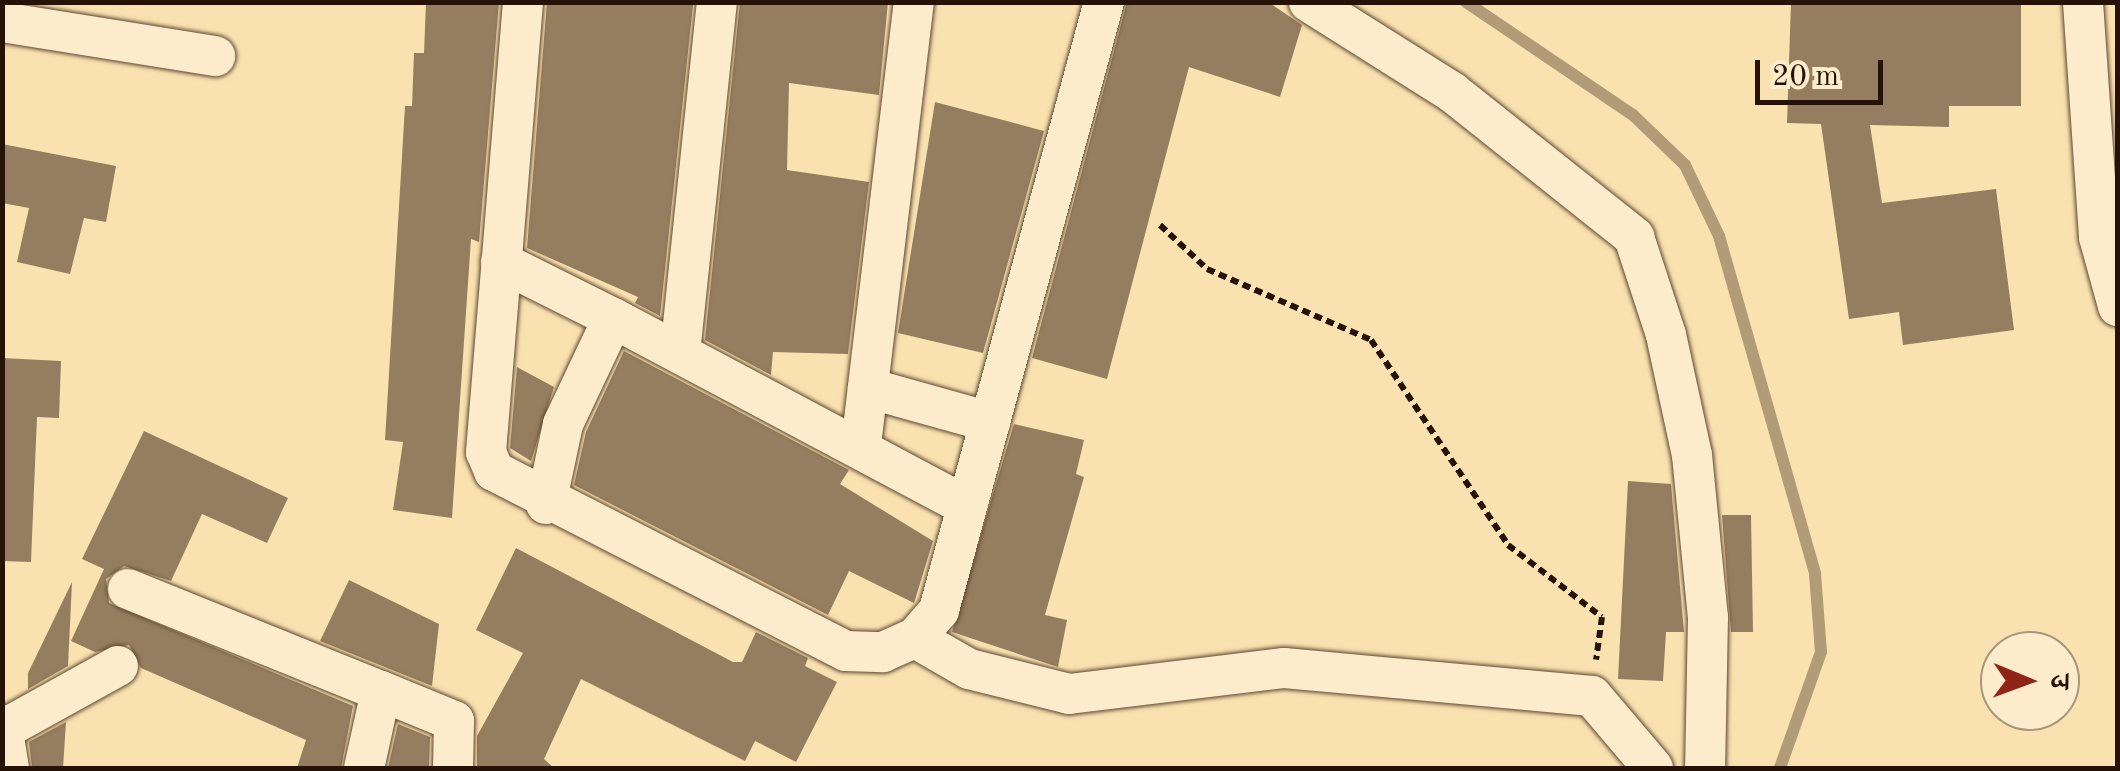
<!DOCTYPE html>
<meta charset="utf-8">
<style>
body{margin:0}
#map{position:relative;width:2120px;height:771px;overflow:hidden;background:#fae2b0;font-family:"Old Standard TT","Noto Serif Devanagari",serif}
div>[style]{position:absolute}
.stream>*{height:12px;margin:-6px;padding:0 6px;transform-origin:6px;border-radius:6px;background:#b29b77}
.building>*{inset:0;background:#957e5f}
.path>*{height:6px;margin-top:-3px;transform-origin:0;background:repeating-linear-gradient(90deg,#271207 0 8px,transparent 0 13px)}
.roads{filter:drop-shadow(0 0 2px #5c4631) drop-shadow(0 0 2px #5c4631)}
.minor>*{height:40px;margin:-20px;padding:0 20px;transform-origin:20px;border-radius:20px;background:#fceccc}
span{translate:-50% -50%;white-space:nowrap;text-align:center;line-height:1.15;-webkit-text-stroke:9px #fceccc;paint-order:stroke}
.frame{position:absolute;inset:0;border:5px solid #271207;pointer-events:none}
.north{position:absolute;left:1980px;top:631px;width:100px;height:100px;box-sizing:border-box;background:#fceccc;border:2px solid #a7957d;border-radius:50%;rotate:91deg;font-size:28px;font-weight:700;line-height:40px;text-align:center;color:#271207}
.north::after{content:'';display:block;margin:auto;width:35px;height:45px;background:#8f2418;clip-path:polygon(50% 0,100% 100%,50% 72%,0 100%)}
.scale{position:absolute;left:1755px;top:60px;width:128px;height:45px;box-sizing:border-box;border:5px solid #271207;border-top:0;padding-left:12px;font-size:30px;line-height:35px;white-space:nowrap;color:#271207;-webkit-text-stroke:8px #fceccc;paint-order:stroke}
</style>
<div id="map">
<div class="stream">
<i style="left:1466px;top:2px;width:202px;rotate:34.1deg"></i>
<i style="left:1633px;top:115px;width:72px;rotate:43.9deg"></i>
<i style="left:1685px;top:165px;width:79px;rotate:64.4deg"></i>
<i style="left:1719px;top:236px;width:351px;rotate:74.1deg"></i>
<i style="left:1815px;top:574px;width:78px;rotate:85.6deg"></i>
<i style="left:1821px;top:652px;width:123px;rotate:109.5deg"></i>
</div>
<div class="building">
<i style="clip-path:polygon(426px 2px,499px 2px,479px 242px,471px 239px,452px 518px,393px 510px,403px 442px,385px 440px,405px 106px,412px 106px,414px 53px,424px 53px)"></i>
<i style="clip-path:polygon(547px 2px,693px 5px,660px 316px,635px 303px,638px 297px,527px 248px)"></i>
<i style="clip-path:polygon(740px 2px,888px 2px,879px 95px,789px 83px,787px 170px,869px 182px,848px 354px,773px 352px,771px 375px,705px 340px)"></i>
<i style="clip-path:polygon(1127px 2px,1268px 2px,1302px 25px,1280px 97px,1189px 67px,1107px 379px,1032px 358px)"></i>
<i style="clip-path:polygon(1791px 2px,2021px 2px,2021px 106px,1949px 106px,1949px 127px,1870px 125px,1882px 203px,1996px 189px,2014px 330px,1903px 345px,1899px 312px,1849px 319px,1821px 124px,1787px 123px)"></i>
<i style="clip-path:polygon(935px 102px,1044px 131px,983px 353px,898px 333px)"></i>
<i style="clip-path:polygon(2px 144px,116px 166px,106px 222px,84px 218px,70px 274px,17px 262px,29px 208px,2px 203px)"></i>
<i style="clip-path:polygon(624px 351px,849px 470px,840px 484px,933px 541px,914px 603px,849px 571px,828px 615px,574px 485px,586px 432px)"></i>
<i style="clip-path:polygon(2px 358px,61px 361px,59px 418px,37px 417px,31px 562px,2px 561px)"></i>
<i style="clip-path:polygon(517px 367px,554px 387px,531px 461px,510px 448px)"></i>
<i style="clip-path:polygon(1014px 424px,1084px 440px,1076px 474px,1084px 477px,1045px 615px,1067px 620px,1058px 667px,952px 632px)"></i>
<i style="clip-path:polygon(144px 431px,288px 498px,267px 543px,202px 514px,171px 581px,124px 566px,106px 579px,109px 603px,353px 706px,341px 768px,297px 768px,306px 740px,141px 668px,129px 645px,95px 652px,71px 641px,104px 569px,82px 559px)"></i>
<i style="clip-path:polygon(1628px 481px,1671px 484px,1684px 632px,1666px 632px,1663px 681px,1618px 679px)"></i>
<i style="clip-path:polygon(1722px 515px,1751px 515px,1753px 632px,1731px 632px)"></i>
<i style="clip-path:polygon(516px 548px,733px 662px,742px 662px,756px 632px,808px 658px,805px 666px,837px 682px,796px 762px,755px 741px,745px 761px,581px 679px,544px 759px,554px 768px,477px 768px,477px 736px,523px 653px,476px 630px)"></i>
<i style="clip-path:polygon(349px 580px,439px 624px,432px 686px,320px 641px)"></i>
<i style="clip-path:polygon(72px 582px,68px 666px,28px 689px,28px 673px)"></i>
<i style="clip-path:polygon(66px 722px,63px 768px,32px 768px,29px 742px)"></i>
<i style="clip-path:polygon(398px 724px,430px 737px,429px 768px,388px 768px)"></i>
</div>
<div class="path">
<i style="left:1160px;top:225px;width:64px;rotate:43.1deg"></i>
<i style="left:1207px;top:269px;width:179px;rotate:23.4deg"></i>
<i style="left:1371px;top:340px;width:247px;rotate:56.2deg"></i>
<i style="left:1508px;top:545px;width:118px;rotate:37.5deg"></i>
<i style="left:1602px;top:617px;width:43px;rotate:97.9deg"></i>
</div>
<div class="roads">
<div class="minor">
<i style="left:523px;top:2px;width:452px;rotate:94.7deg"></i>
<i style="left:486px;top:452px;width:21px;rotate:67deg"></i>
<i style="left:494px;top:471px;width:395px;rotate:27.1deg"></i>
<i style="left:846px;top:651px;width:37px;rotate:2deg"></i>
<i style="left:883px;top:652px;width:35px;rotate:-24deg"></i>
<i style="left:915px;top:638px;width:37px;rotate:-49deg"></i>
<i style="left:939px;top:610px;width:630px;rotate:-74.82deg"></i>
<i style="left:1309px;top:2px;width:169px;rotate:32.2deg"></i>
<i style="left:1452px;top:92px;width:233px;rotate:38.5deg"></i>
<i style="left:1634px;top:237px;width:103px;rotate:71.9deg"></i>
<i style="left:1666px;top:335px;width:123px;rotate:77.8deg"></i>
<i style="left:1692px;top:455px;width:163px;rotate:84.4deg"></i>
<i style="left:1708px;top:617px;width:151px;rotate:91.1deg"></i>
<i style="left:2083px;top:2px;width:236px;rotate:86.1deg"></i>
<i style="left:2099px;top:237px;width:72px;rotate:74.6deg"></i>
<i style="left:2px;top:22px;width:216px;rotate:9.1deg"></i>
<i style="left:501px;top:262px;width:125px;rotate:26.6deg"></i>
<i style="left:680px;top:353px;width:353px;rotate:-84deg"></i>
<i style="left:868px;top:388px;width:127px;rotate:15.6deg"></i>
<i style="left:861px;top:445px;width:446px;rotate:-83.2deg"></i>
<i style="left:546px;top:504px;width:82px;rotate:-78deg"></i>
<i style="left:563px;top:424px;width:117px;rotate:-64.7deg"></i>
<i style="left:613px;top:318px;width:399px;rotate:28deg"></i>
<i style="left:128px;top:589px;width:273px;rotate:22deg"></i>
<i style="left:381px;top:691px;width:79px;rotate:102.4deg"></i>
<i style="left:915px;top:638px;width:62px;rotate:29.9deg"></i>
<i style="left:969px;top:669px;width:103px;rotate:14deg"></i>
<i style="left:1069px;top:694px;width:217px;rotate:-6.9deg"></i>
<i style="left:1284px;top:668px;width:309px;rotate:5.2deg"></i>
<i style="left:1592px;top:696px;width:94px;rotate:49.7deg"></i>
<i style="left:381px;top:691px;width:79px;rotate:22.3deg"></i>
<i style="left:454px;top:721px;width:47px;rotate:91.2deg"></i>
<i style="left:2px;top:725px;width:44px;rotate:80.8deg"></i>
<i style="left:6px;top:728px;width:128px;rotate:-29deg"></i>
</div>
</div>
<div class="frame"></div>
<div class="north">उ</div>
<div class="scale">20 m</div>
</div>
